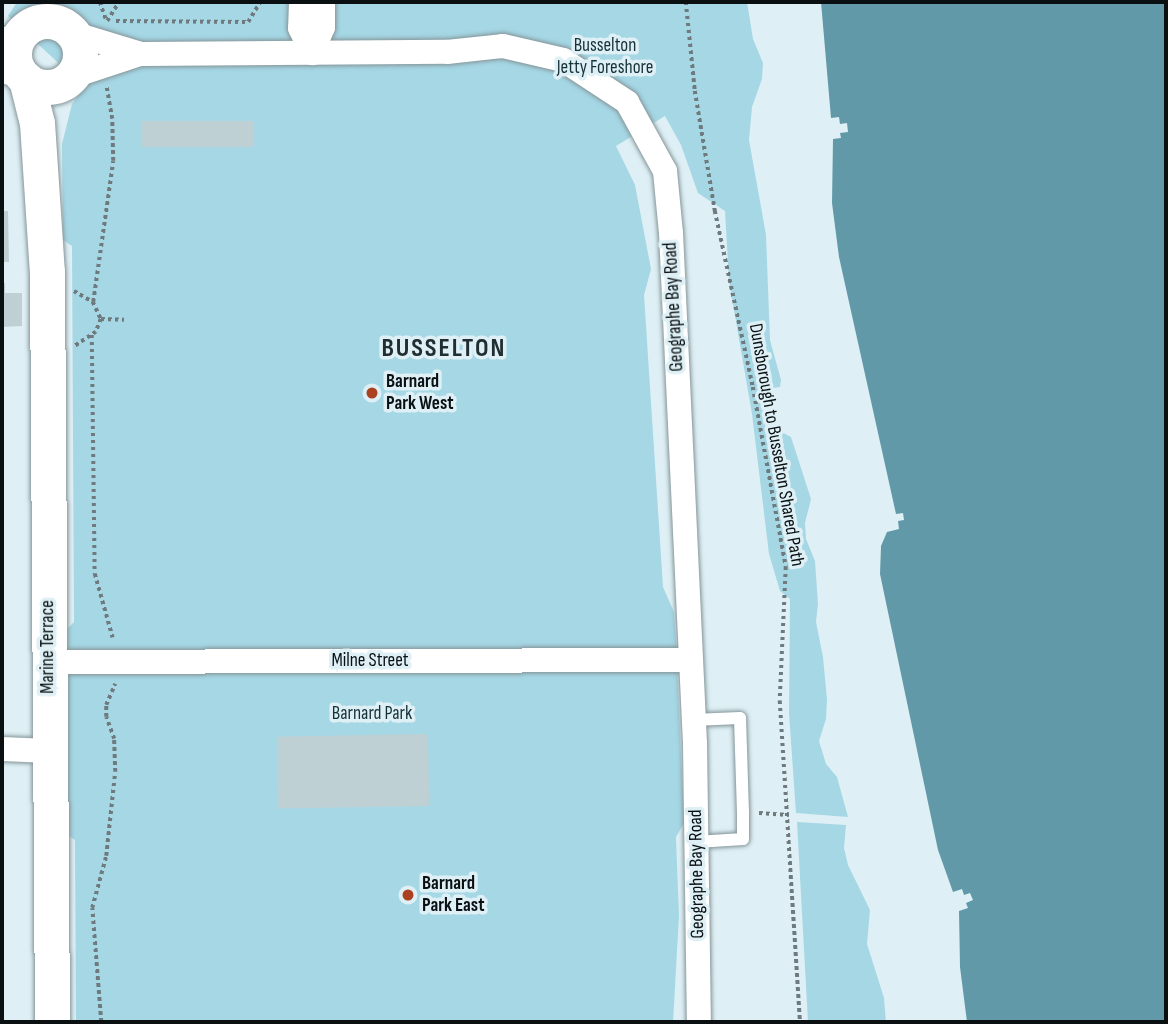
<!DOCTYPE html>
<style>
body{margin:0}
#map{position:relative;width:1168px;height:1024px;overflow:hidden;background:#def0f5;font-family:"Sofia Sans Condensed",sans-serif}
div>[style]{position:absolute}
.green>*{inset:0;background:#a5d7e5}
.water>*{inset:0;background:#6299a8}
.building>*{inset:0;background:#bfd0d4;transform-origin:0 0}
.path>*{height:3.5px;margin-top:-1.75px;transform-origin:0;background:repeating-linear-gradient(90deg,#6e7a7d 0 3.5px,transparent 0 7px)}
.roads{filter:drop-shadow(0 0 2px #859599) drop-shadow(0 0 2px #859599)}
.lane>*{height:12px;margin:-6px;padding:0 6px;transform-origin:6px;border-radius:6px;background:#fff}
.street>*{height:24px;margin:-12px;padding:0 12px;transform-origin:12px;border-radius:12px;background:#fff}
.secondary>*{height:35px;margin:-17.5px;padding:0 17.5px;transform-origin:17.5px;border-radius:17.5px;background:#fff}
.secondary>.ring{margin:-17.5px;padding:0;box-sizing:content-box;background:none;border:35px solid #fff;border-radius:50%}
.dots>*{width:19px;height:19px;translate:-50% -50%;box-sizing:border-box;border:4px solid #def0f5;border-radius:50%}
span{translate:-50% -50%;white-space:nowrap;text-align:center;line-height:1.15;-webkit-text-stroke:7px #def0f5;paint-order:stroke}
.park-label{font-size:19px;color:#153239}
.street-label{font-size:19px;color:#0a1012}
.poi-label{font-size:19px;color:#0a1012;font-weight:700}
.left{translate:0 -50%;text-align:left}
.district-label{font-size:26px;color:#202e32;font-weight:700;letter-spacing:2px}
.frame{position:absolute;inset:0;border:4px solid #0a1012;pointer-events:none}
</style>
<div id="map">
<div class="green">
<i style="clip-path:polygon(17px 2px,747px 2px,753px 39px,763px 63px,762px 79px,752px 107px,749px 140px,766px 235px,770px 340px,781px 380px,780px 387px,765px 389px,764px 412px,770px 426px,791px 437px,811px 499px,805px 523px,806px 539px,815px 561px,818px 604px,816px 622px,823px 657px,827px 700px,826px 719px,819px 741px,826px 764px,837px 777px,848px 817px,796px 813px,789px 713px,790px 599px,780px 591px,769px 554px,752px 414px,729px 281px,725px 211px,698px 193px,681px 145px,665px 116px,616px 146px,635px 185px,651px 269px,644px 295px,663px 587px,674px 612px,676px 644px,684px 823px,676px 837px,679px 916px,673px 1022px,76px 1022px,75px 840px,66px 834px,64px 632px,74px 622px,72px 246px,63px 240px,62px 144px,72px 104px,84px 87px,8px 16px)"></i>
<i style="clip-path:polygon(797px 822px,846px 825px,844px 848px,848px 865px,870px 910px,867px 944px,884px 998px,886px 1022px,808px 1022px)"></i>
</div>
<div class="water">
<i style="clip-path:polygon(821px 2px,1166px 2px,1166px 1022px,967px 1022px,960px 967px,959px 911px,968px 908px,966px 903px,973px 900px,970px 893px,964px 895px,962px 889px,953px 892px,938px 850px,880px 574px,881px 546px,887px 532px,899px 529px,898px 521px,904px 520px,903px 513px,896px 514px,839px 257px,832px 203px,833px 139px,841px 138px,840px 133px,848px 132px,847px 123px,840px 124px,839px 117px,831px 118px)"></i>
</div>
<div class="building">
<i style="left:254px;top:121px;width:26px;height:113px;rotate:90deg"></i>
<i style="clip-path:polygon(2px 211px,8px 211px,9px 262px,2px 262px)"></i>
<i style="clip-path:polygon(2px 283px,5px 283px,5px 293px,22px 293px,22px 326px,2px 327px)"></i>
<i style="left:428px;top:734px;width:72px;height:151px;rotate:89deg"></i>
</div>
<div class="path">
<i style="left:100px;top:2px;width:18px;rotate:71deg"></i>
<i style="left:686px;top:2px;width:89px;rotate:84.2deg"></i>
<i style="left:695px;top:91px;width:122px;rotate:80.5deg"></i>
<i style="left:715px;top:211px;width:180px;rotate:77.8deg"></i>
<i style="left:753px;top:387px;width:183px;rotate:79.6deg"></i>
<i style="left:786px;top:567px;width:134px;rotate:92.6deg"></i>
<i style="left:780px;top:701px;width:322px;rotate:86.4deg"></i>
<i style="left:107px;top:21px;width:22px;rotate:-58deg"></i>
<i style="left:116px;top:21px;width:132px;rotate:0.4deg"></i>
<i style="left:248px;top:22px;width:23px;rotate:-59deg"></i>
<i style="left:74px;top:291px;width:22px;rotate:30deg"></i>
<i style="left:93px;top:302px;width:19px;rotate:65deg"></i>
<i style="left:101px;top:319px;width:14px;rotate:111deg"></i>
<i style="left:96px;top:332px;width:25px;rotate:146deg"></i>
<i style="left:93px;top:302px;width:142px;rotate:-81.9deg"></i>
<i style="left:113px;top:161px;width:42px;rotate:-91.4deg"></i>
<i style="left:112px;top:119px;width:34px;rotate:-100deg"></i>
<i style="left:101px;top:319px;width:23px;rotate:2deg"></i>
<i style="left:92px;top:335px;width:239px;rotate:89.3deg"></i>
<i style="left:95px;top:574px;width:66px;rotate:74.3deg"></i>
<i style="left:759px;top:813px;width:30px;rotate:4deg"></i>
<i style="left:101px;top:1022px;width:114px;rotate:-94.5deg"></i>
<i style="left:92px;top:908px;width:54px;rotate:-74.9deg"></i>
<i style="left:106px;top:856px;width:84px;rotate:-83.9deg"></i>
<i style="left:115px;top:772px;width:33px;rotate:-92deg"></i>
<i style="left:114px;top:739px;width:23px;rotate:-110deg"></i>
<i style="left:106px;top:717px;width:12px;rotate:-90deg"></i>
<i style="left:106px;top:705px;width:23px;rotate:-67deg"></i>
</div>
<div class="roads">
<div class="lane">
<i style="left:693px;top:720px;width:47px;rotate:-2.4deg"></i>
<i style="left:740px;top:718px;width:94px;rotate:88.2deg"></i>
<i style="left:743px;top:812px;width:27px;rotate:90deg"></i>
<i style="left:743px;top:839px;width:47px;rotate:176.3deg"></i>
</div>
<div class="street">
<i style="left:301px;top:2px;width:26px;rotate:92deg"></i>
<i style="left:300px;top:28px;width:28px;rotate:64deg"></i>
<i style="left:72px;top:33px;width:72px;rotate:16.9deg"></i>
<i style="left:141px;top:54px;width:306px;rotate:-0.4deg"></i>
<i style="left:447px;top:52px;width:56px;rotate:-6.1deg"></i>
<i style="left:503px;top:46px;width:62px;rotate:13.1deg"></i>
<i style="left:563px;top:60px;width:77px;rotate:33.3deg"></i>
<i style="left:627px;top:102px;width:79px;rotate:61.2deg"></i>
<i style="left:665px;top:171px;width:62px;rotate:84.5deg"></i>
<i style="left:671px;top:233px;width:511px;rotate:87.31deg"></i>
<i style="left:695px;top:743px;width:279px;rotate:89.2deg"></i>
<i style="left:2px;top:41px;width:22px;rotate:-22deg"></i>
<i style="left:312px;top:53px;width:28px;rotate:-67deg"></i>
<i style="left:323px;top:27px;width:25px;rotate:-90deg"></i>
<i style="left:2px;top:71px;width:23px;rotate:15deg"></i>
<i style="left:70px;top:77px;width:74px;rotate:-18.2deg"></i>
<i style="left:48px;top:662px;width:643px;rotate:-0.18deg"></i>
<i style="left:2px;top:749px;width:47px;rotate:2.4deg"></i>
</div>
<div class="secondary">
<i class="ring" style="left:14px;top:21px;width:31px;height:31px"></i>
<i style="left:26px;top:79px;width:45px;rotate:76deg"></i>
<i style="left:37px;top:123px;width:149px;rotate:86.2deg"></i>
<i style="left:47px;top:272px;width:750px;rotate:89.62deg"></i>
</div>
</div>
<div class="dots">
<i style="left:372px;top:393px;background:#aa4222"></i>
<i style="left:408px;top:895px;background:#aa4222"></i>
</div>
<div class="park-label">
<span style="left:605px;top:57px">Busselton<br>Jetty Foreshore</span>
<span style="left:372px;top:714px">Barnard Park</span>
</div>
<div class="street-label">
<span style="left:674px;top:307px;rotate:-93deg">Geographe Bay Road</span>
<span style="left:776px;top:445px;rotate:80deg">Dunsborough to Busselton Shared Path</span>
<span style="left:48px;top:647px;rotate:-90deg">Marine Terrace</span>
<span style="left:370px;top:661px">Milne Street</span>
<span style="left:697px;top:874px;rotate:-91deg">Geographe Bay Road</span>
</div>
<div class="poi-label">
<span class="left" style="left:386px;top:393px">Barnard<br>Park West</span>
<span class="left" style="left:422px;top:895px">Barnard<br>Park East</span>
</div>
<div class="district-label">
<span style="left:444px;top:349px">BUSSELTON</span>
</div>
<div class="frame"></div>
</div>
